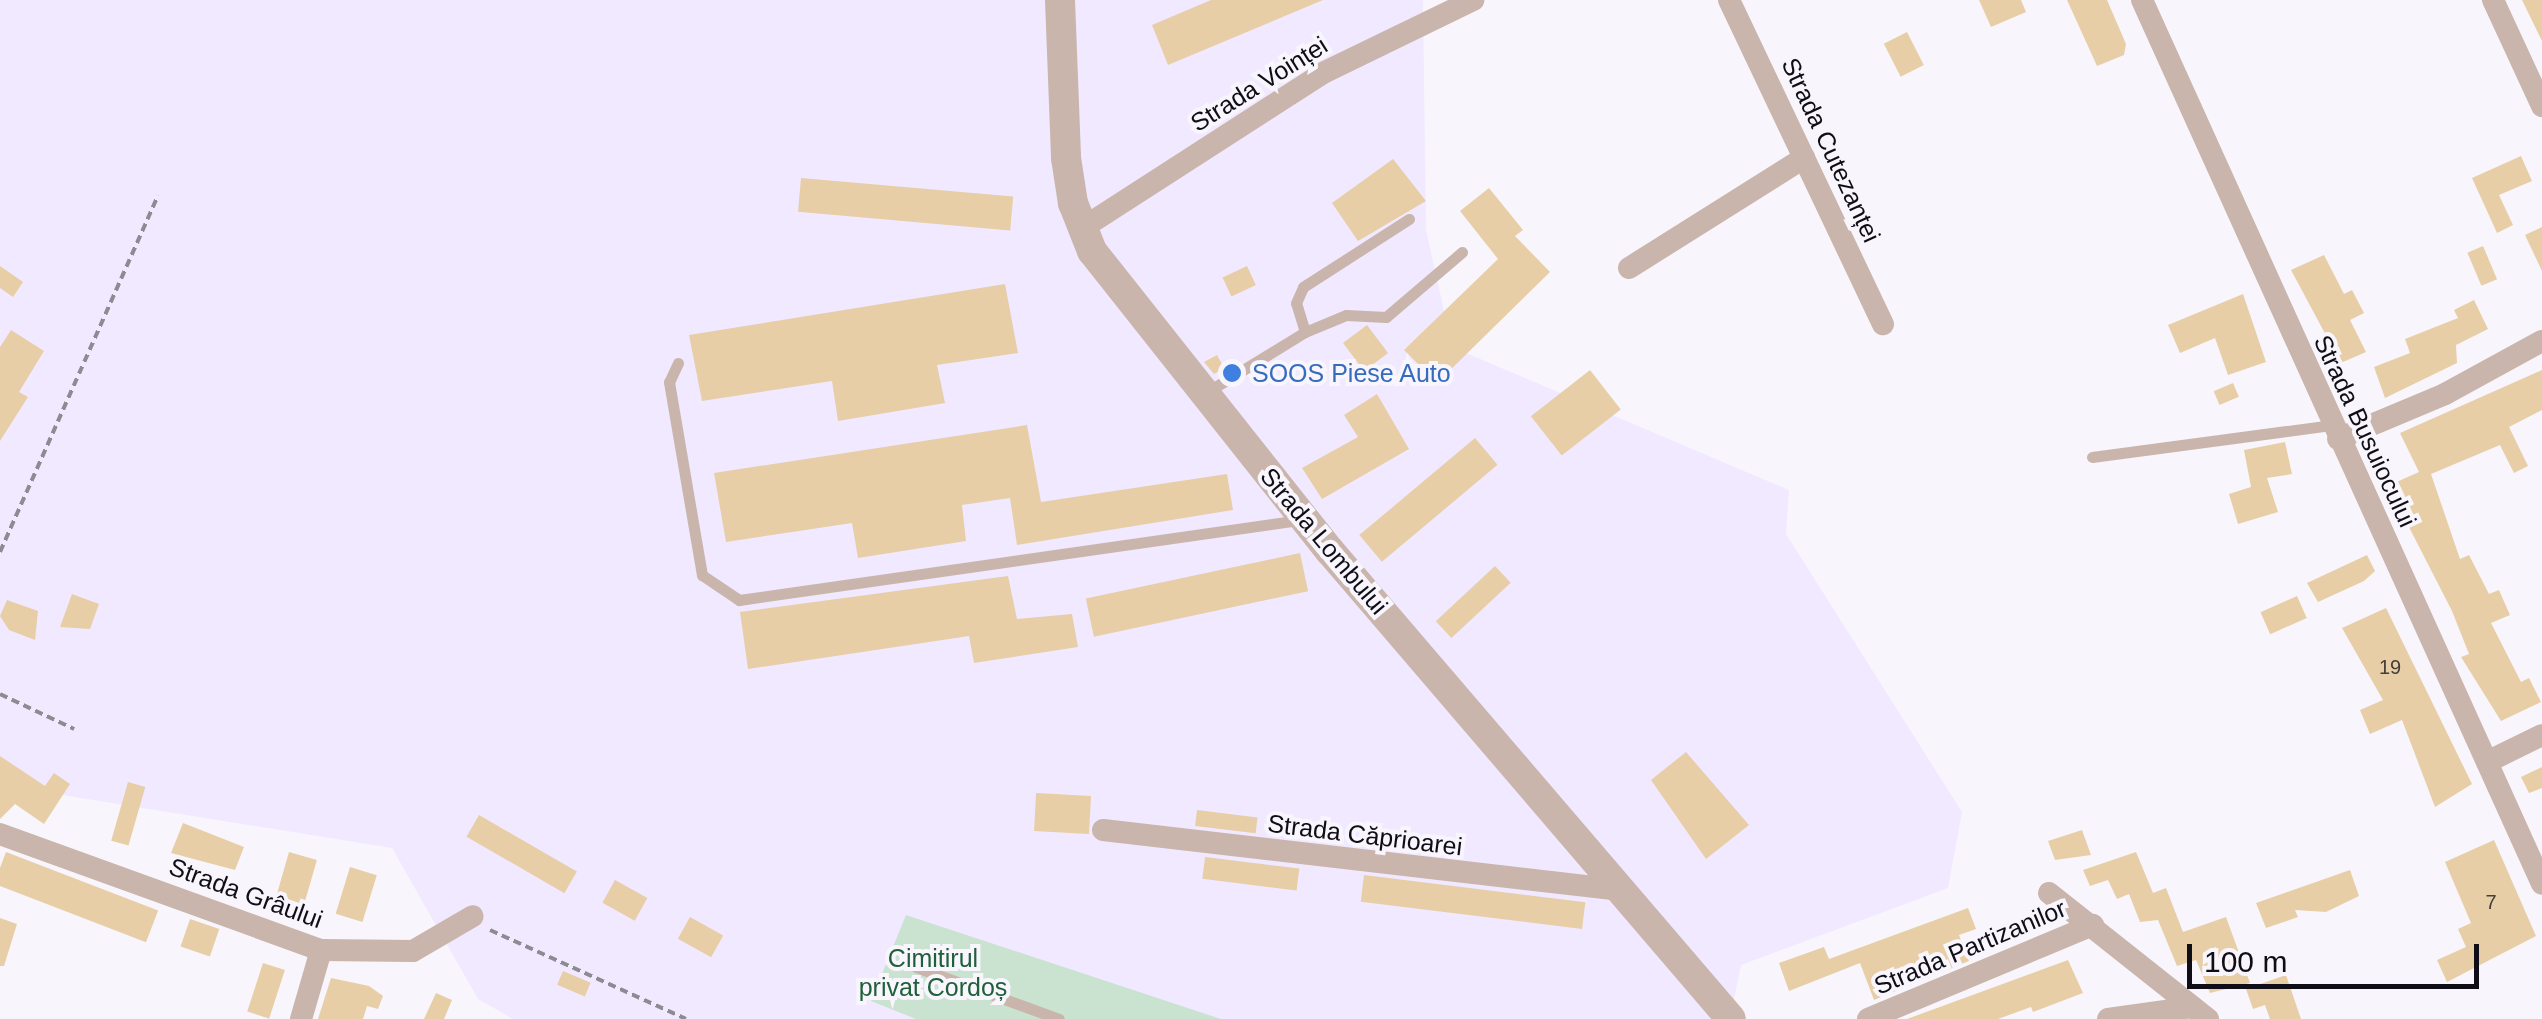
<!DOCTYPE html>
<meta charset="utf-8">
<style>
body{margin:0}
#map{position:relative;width:2542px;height:1019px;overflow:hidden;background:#f8f6fc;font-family:Helvetica,sans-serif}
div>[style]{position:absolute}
.industrial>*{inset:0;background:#f1e9ff}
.green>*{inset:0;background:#cae3d1}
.building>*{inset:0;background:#e7cea6;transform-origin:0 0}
.path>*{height:4px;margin-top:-2px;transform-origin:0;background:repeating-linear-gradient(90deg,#8d8b92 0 8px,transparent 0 13px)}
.service>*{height:11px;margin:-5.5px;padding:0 5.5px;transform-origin:5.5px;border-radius:5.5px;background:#c9b5ab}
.minor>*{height:22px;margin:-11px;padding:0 11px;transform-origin:11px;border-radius:11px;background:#c9b5ab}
.tertiary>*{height:30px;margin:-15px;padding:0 15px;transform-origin:15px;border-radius:15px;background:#c9b5ab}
.dots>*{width:28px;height:28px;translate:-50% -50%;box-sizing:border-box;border:5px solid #f8f6fc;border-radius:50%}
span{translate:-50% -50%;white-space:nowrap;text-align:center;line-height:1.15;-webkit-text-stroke:8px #f8f6fc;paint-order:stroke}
.number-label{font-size:20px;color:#453d39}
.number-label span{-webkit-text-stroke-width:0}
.street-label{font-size:25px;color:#0f0d15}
.shop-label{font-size:25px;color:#366cbe}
.left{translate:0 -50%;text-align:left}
.park-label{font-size:25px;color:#1f603b}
.scale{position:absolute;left:2187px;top:944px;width:292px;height:45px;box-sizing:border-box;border:5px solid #0f0d15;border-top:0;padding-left:12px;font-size:30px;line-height:35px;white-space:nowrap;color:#0f0d15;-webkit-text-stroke:8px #f8f6fc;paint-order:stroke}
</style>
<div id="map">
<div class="industrial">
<i style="clip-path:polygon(0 0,1423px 0,1426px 230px,1452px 347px,1789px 490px,1786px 534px,1962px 812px,1948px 888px,1741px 965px,1730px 1019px,513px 1019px,478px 999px,392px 848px,0 785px)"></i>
</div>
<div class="green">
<i style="clip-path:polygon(906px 915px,1221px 1019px,916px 1019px,871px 1001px)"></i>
</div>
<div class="building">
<i style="clip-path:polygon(1211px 0,1323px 0,1168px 65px,1152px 25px)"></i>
<i style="clip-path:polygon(1979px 0,2021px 0,2026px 12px,1991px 27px)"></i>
<i style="clip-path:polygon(2067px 0,2107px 0,2126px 44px,2124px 55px,2097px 66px)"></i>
<i style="clip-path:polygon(2522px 0,2542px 0,2542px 41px)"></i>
<i style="left:1907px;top:32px;width:37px;height:26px;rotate:63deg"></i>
<i style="clip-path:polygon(2521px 156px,2532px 181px,2499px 195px,2513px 225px,2497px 233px,2472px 178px)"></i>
<i style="clip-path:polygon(1393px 159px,1426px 201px,1358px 241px,1332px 203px)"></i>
<i style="left:801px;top:178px;width:213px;height:34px;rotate:5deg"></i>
<i style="clip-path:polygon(1489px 188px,1523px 230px,1515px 236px,1550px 272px,1437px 383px,1404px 350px,1498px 259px,1460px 211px)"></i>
<i style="clip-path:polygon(2542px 227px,2542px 271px,2525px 235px)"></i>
<i style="left:2483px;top:246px;width:36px;height:17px;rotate:67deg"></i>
<i style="clip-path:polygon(2324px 255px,2344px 294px,2352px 290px,2364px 313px,2350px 320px,2366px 352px,2343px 362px,2328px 363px,2319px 345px,2329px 341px,2291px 270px)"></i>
<i style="clip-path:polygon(0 266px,23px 282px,13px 297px,0 288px)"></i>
<i style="left:1247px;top:266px;width:21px;height:27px;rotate:65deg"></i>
<i style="clip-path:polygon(1005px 284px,1018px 353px,937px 365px,945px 403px,838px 421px,832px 381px,702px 401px,689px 335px)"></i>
<i style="clip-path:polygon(2243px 294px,2266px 362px,2228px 375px,2215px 338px,2180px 353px,2168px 325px)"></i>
<i style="clip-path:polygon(2474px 300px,2488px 329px,2456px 345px,2457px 363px,2385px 398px,2374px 367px,2410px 353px,2405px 339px,2458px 318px,2454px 310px)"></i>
<i style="left:1367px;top:325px;width:35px;height:30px;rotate:53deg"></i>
<i style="clip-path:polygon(11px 330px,44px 351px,19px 392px,28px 397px,0 441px,0 347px)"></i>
<i style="clip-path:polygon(1217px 355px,1224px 368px,1214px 374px,1204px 362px)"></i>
<i style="left:1590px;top:370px;width:50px;height:75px;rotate:52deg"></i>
<i style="clip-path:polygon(2542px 370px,2542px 410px,2509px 427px,2528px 466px,2514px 473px,2500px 445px,2431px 474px,2460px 559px,2469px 555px,2489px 594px,2499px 590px,2510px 615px,2491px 623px,2521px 682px,2529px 678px,2541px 702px,2501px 721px,2461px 657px,2469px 654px,2452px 611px,2391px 492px,2392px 484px,2419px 472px,2400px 433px)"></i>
<i style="left:2233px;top:383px;width:15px;height:21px;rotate:67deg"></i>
<i style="clip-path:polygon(1377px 394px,1409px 449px,1322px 499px,1302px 468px,1358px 437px,1344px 415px)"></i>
<i style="clip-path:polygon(1027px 425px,1041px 502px,1227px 474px,1233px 510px,1017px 545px,1010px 498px,962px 505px,966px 541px,858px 558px,852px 523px,726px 542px,714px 473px)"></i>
<i style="left:1475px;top:438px;width:35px;height:151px;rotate:50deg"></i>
<i style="clip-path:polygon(2285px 442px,2292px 474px,2267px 478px,2278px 512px,2238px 524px,2229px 494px,2251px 487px,2244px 450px)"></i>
<i style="left:1300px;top:553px;width:39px;height:219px;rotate:78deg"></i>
<i style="clip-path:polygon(2367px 555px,2375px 571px,2364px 581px,2318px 602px,2307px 583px)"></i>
<i style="left:1495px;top:566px;width:23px;height:81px;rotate:47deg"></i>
<i style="clip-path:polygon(1008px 576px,1017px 619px,1072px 614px,1078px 647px,974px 663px,969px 636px,748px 669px,740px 612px)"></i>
<i style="clip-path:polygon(72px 594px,99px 604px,90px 629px,60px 627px)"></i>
<i style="left:2297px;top:596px;width:24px;height:40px;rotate:66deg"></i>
<i style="clip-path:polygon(7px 600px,38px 611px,35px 640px,9px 630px,0 616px)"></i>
<i style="clip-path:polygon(2386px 608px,2472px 784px,2435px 807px,2402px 720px,2370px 734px,2360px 710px,2383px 700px,2342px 628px)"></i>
<i style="clip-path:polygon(1686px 752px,1749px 825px,1706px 859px,1651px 780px)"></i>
<i style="clip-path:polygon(0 756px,45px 786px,54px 773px,70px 784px,44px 824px,15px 804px,0 819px)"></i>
<i style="clip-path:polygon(2542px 767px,2542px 788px,2529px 793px,2521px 777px)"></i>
<i style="left:128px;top:782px;width:18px;height:61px;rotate:16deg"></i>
<i style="left:1091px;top:796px;width:38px;height:55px;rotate:93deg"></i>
<i style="left:1197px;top:810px;width:61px;height:16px;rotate:7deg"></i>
<i style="left:479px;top:815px;width:113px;height:25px;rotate:30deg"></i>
<i style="clip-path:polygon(183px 823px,244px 847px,235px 870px,171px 853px)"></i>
<i style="clip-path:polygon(2082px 830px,2091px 855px,2055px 860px,2048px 841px)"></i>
<i style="clip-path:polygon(2494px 840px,2536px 936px,2447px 982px,2437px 960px,2466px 947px,2458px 929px,2471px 923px,2445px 862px)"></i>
<i style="left:6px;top:852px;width:163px;height:34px;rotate:21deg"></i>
<i style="left:289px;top:852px;width:29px;height:49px;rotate:16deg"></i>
<i style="clip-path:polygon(2136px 852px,2153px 893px,2166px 888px,2183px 932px,2226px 917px,2250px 983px,2210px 993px,2196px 960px,2177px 966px,2158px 920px,2140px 922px,2129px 894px,2117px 899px,2108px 880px,2090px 886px,2083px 870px)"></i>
<i style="left:1205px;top:857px;width:95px;height:22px;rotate:7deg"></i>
<i style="left:350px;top:867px;width:28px;height:49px;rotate:17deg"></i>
<i style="clip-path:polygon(2350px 870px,2359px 896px,2326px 912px,2295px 910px,2298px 917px,2266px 928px,2256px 903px)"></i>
<i style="left:1364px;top:875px;width:223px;height:27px;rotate:7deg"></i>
<i style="left:615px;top:880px;width:37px;height:26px;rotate:29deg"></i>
<i style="clip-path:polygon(1968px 908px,1976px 929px,1959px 935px,1969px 961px,1874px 1000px,1860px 963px,1789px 991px,1779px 963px,1824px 947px,1829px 959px)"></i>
<i style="left:690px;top:917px;width:38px;height:25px;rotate:29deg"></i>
<i style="clip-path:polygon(0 918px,17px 924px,4px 966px,0 966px)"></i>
<i style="left:190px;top:919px;width:31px;height:29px;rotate:19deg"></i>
<i style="clip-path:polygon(2068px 960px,2083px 993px,2033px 1012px,2031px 1007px,1998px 1019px,1907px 1019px)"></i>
<i style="left:263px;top:963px;width:23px;height:51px;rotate:18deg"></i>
<i style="left:563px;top:971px;width:30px;height:15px;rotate:23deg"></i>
<i style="clip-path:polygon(2286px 975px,2301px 1019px,2270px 1019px,2265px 1005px,2253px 1009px,2246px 989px)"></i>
<i style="clip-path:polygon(331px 978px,369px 986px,383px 996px,378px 1009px,367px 1006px,363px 1019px,318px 1019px)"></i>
<i style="clip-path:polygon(436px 993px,452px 1000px,444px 1019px,424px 1019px)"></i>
</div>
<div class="path">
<i style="left:0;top:552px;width:390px;rotate:-66.1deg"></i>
<i style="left:0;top:694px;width:82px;rotate:25.3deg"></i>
<i style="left:490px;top:930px;width:215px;rotate:24.4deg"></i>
</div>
<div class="service">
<i style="left:1305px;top:332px;width:44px;rotate:-22.5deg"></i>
<i style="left:1346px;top:315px;width:40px;rotate:2.9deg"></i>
<i style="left:1386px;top:317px;width:100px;rotate:-40.5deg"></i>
<i style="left:678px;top:363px;width:21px;rotate:115deg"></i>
<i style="left:669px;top:382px;width:196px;rotate:80.3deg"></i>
<i style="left:702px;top:575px;width:45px;rotate:34deg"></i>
<i style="left:739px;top:600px;width:567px;rotate:-8.12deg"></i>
<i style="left:1207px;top:392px;width:115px;rotate:-31.5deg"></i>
<i style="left:1305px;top:332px;width:30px;rotate:-107deg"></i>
<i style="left:1296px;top:303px;width:17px;rotate:-66deg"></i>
<i style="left:1303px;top:287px;width:126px;rotate:-32.7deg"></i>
<i style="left:2092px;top:457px;width:241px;rotate:-7.6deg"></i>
<i style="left:916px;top:967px;width:152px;rotate:20deg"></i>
</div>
<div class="minor">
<i style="left:1729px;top:0;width:359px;rotate:64.6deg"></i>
<i style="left:2142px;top:0;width:970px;rotate:65.65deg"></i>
<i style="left:2493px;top:0;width:117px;rotate:65.2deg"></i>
<i style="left:1081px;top:229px;width:290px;rotate:-32.8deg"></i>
<i style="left:1325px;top:72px;width:165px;rotate:-25.9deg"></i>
<i style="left:1629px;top:268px;width:207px;rotate:-32.2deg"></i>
<i style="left:2338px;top:439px;width:116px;rotate:-22.8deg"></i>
<i style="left:2445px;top:394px;width:111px;rotate:-28.7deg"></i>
<i style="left:2487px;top:762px;width:61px;rotate:-26.1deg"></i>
<i style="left:1103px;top:830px;width:520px;rotate:6.62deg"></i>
<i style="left:0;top:834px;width:341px;rotate:19.9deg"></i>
<i style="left:321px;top:950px;width:92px;rotate:0.6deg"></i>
<i style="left:413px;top:951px;width:69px;rotate:-30.3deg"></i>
<i style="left:2049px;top:893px;width:203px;rotate:38.4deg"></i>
<i style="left:301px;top:1019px;width:72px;rotate:-73.8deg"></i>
<i style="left:1868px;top:1019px;width:244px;rotate:-22.7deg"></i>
<i style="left:2108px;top:1019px;width:85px;rotate:-8.1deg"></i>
</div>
<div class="tertiary">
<i style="left:1060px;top:0;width:158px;rotate:87.8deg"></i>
<i style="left:1066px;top:158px;width:46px;rotate:81.2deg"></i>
<i style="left:1073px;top:203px;width:52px;rotate:68.4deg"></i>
<i style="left:1092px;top:251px;width:383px;rotate:51.6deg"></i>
<i style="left:1330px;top:551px;width:616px;rotate:49.41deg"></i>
</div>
<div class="dots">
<i style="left:1232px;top:373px;background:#3f7fe0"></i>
</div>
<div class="number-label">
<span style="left:2390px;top:667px">19</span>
<span style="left:2491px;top:902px">7</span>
</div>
<div class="street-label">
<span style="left:1259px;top:84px;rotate:-32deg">Strada Voinței</span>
<span style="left:1831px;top:150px;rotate:65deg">Strada Cutezanței</span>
<span style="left:2365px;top:431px;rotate:65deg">Strada Busuiocului</span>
<span style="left:1324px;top:541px;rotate:50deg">Strada Lombului</span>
<span style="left:1365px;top:835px;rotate:7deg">Strada Căprioarei</span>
<span style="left:246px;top:893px;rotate:20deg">Strada Grâului</span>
<span style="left:1970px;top:947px;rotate:-23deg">Strada Partizanilor</span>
</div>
<div class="shop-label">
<span class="left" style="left:1252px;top:373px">SOOS Piese Auto</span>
</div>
<div class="park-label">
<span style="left:933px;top:973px">Cimitirul<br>privat Cordoș</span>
</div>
<div class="scale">100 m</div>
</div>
